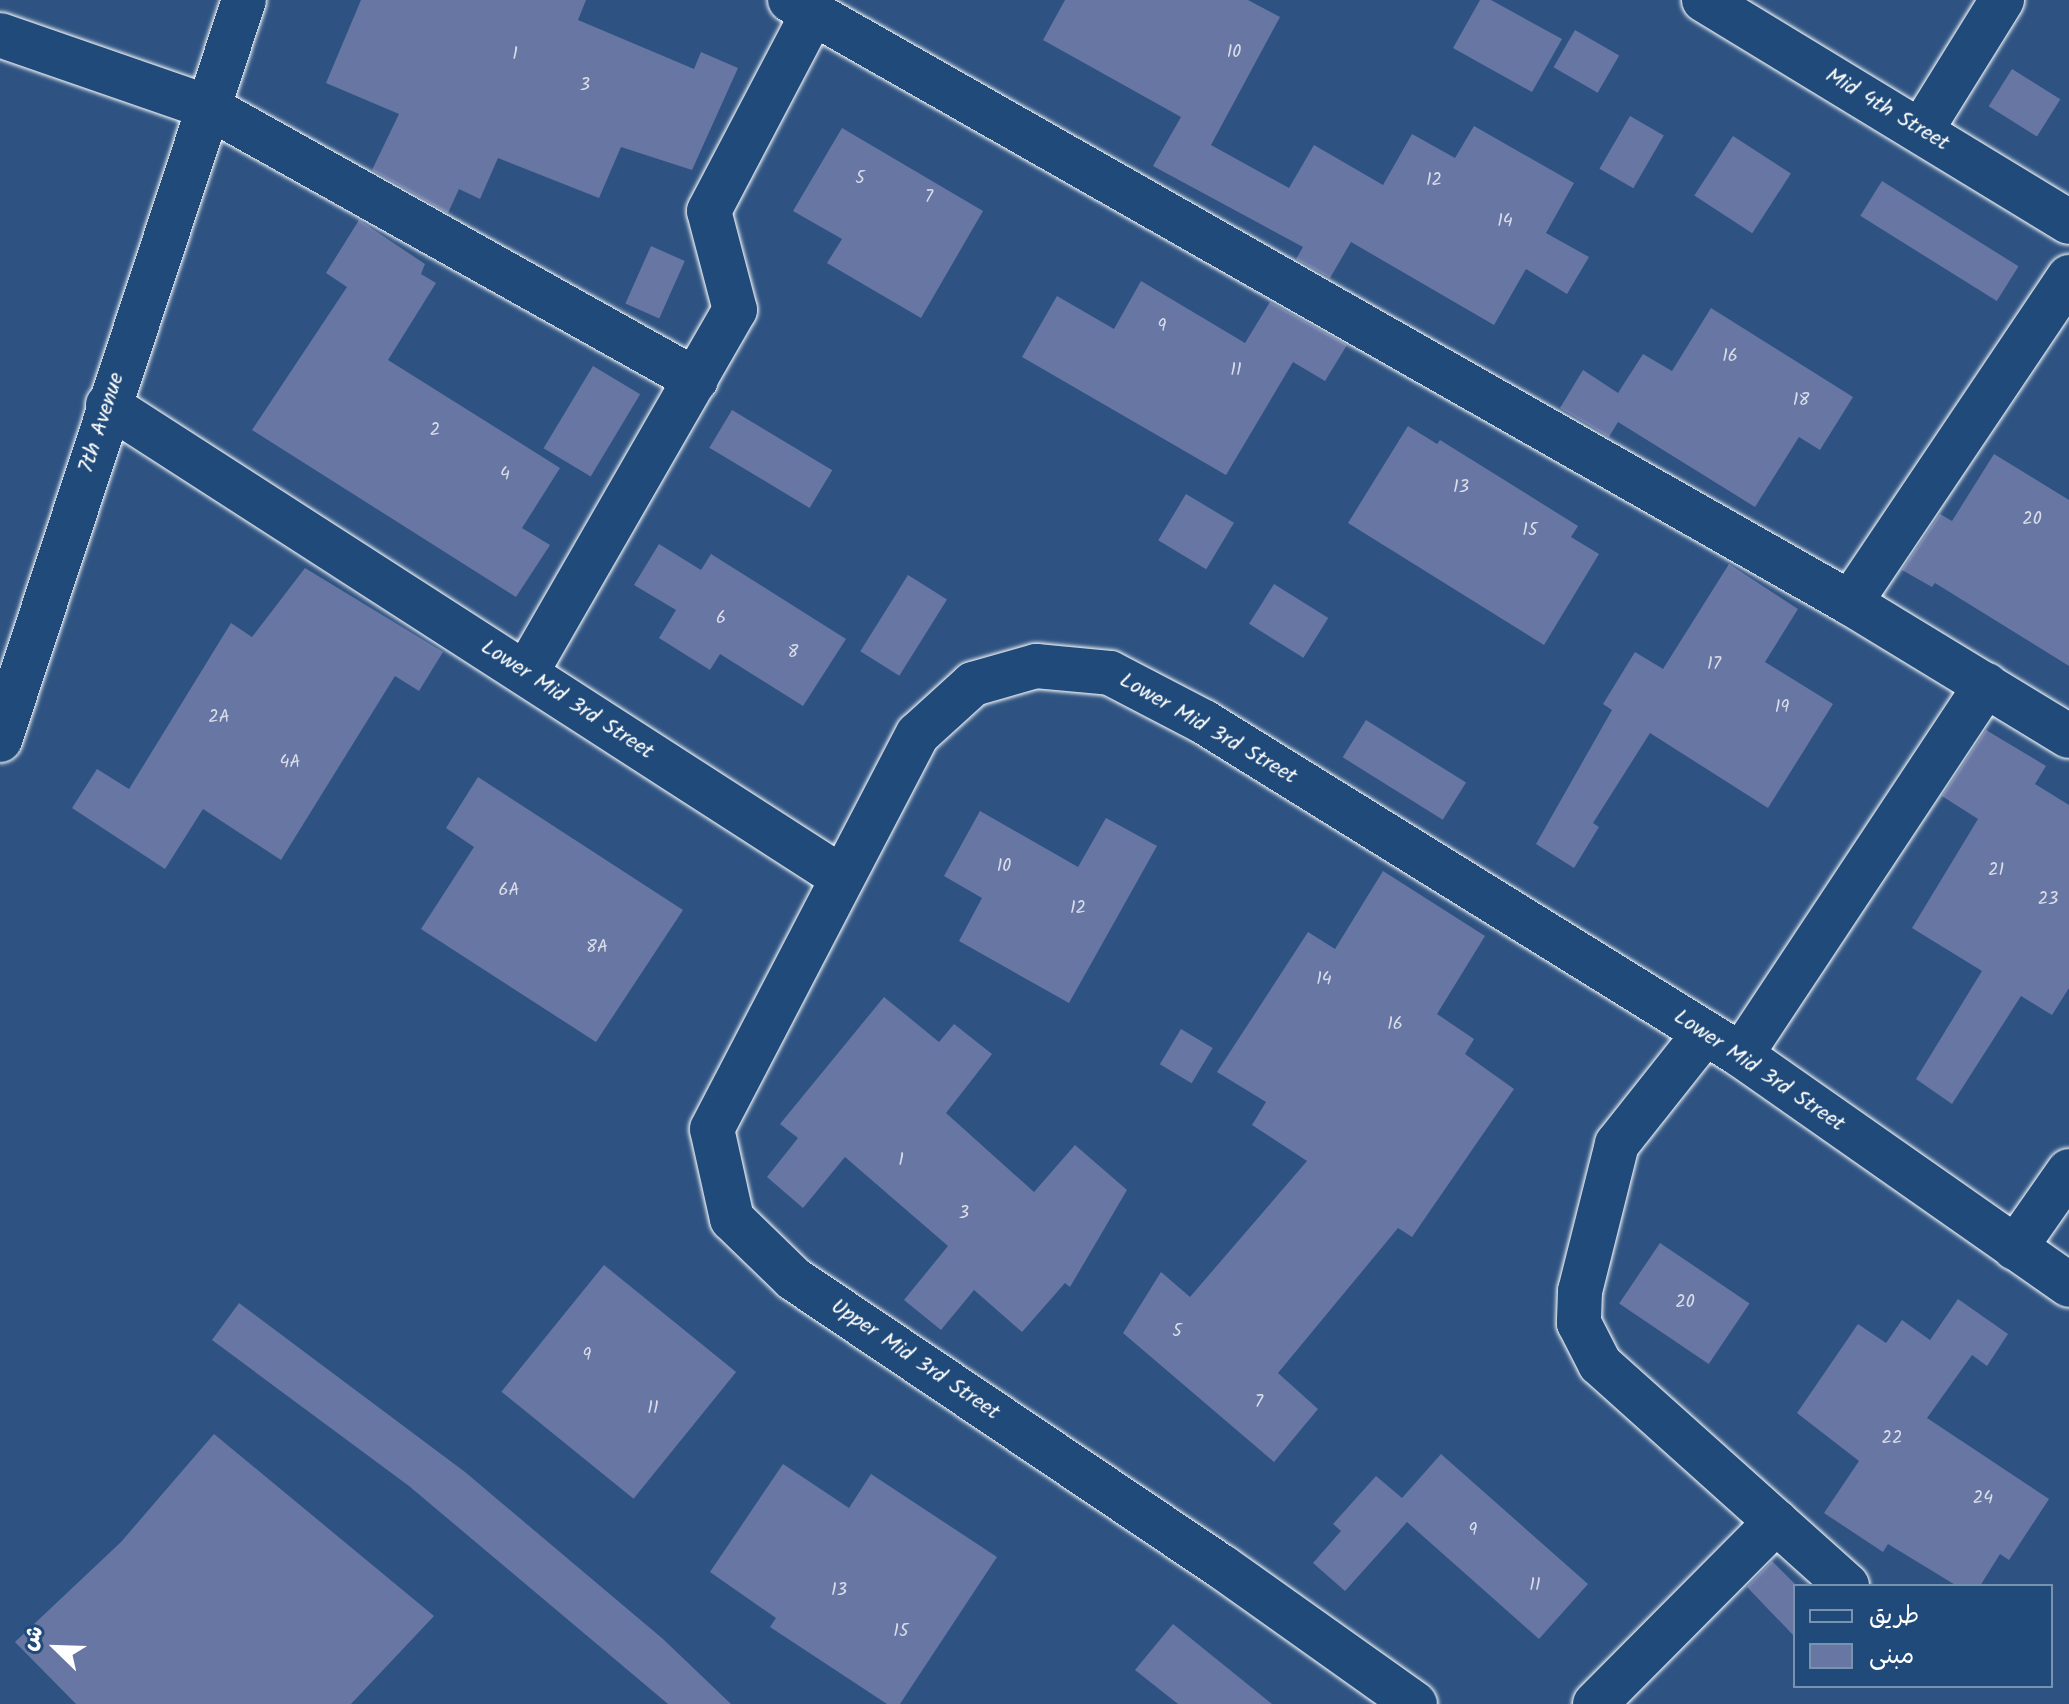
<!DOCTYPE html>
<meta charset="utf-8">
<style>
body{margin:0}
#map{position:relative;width:2069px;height:1704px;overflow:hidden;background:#2e5382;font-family:Kalam,"Playpen Sans Arabic",sans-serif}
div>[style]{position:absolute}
.building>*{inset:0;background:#6876a4;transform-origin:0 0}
.roads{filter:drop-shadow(0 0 2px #fff) drop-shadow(0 0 2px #fff)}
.minor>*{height:44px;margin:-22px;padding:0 22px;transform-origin:22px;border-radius:22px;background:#1f4a7a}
.major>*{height:44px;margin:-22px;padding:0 22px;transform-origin:22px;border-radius:22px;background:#1f4a7a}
span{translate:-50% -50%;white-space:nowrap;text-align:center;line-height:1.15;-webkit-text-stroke:7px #1f4a7a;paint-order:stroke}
.number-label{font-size:18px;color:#d9dde8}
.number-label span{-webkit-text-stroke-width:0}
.street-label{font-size:22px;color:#fff}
.legend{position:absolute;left:1793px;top:1584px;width:260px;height:104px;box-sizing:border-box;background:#1f4a7a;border:2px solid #7992af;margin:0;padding:10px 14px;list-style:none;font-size:24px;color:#fff}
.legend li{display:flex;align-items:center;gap:16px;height:40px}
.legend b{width:40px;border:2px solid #7992af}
.north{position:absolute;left:16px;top:1608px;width:80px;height:80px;-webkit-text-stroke:6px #1f4a7a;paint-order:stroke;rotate:293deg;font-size:22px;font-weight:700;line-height:32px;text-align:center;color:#fff}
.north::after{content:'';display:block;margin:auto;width:28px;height:36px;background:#fff;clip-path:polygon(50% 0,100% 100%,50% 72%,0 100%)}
</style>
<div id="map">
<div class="building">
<i style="clip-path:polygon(361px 0,586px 0,578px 20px,694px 69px,701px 52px,738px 68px,692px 170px,621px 147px,599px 198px,498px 158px,480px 199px,459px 189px,448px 213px,372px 170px,399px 114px,326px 83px)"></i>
<i style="clip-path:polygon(1065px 0,1248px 0,1280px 17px,1211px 145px,1289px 188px,1314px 145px,1383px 185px,1412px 134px,1455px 158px,1474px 126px,1574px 183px,1546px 233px,1589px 257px,1567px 294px,1526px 269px,1494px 325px,1351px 242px,1330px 278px,1296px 259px,1303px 247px,1153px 166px,1181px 117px,1043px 40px)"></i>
<i style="clip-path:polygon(1480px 0,1491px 0,1562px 39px,1532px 92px,1453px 48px)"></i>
<i style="left:1575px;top:30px;width:51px;height:43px;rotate:30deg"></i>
<i style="left:2012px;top:69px;width:57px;height:44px;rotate:32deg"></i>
<i style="left:1630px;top:116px;width:39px;height:61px;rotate:30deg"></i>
<i style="clip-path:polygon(842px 128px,983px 211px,921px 318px,827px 263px,842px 239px,793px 211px)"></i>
<i style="left:1733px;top:136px;width:69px;height:71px;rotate:33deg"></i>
<i style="left:1882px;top:181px;width:161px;height:41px;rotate:32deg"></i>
<i style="clip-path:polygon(359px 220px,425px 264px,421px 274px,436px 283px,388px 360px,560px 468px,522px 528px,550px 545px,516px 597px,252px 430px,347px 287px,326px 273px)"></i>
<i style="left:651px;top:246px;width:37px;height:63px;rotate:24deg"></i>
<i style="clip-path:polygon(1141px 281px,1245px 343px,1270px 302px,1347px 345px,1325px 381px,1293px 362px,1226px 475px,1022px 357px,1057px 296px,1114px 329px)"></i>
<i style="clip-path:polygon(1711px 308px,1853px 397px,1820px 450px,1799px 437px,1755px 507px,1618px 422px,1609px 437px,1560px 408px,1583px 370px,1618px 393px,1643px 354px,1672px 371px)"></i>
<i style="left:593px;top:366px;width:55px;height:96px;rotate:31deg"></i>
<i style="left:732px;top:410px;width:117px;height:44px;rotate:31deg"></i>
<i style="clip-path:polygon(1408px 426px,1437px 444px,1440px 440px,1578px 526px,1571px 537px,1599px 554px,1544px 645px,1348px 523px)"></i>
<i style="clip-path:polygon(1994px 454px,2069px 500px,2069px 666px,1935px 583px,1932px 587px,1902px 570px,1940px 514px,1952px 521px)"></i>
<i style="left:1186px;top:494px;width:56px;height:54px;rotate:31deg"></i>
<i style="clip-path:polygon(659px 544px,701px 570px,711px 554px,846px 639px,803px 706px,720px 654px,710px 670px,659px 638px,676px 610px,634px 585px)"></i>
<i style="clip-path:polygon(1729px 564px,1798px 609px,1765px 662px,1833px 704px,1768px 808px,1650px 733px,1593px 823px,1599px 827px,1574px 868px,1536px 844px,1612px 710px,1603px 704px,1635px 652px,1663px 669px)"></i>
<i style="clip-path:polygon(305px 568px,443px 652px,419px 691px,395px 676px,281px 860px,203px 809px,165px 869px,72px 808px,97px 769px,129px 789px,231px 623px,252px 637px)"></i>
<i style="left:908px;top:575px;width:46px;height:90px;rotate:32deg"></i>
<i style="left:1274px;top:584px;width:64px;height:47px;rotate:32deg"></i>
<i style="left:1366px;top:720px;width:118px;height:44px;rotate:32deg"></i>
<i style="clip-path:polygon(1986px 730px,2046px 766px,2035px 784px,2069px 805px,2069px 988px,2052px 1015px,2021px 996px,1952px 1104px,1916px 1079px,1982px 971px,1912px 928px,1978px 819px,1942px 796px)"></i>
<i style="clip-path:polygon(478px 777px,683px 910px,596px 1042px,421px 929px,474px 847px,446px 828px)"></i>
<i style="clip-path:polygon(980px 811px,1078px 867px,1106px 818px,1157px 846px,1069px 1003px,959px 941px,982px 898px,944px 876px)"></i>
<i style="clip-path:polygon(1383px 871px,1485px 936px,1437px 1014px,1474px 1039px,1465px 1054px,1514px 1089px,1412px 1237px,1398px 1228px,1278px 1373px,1318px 1409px,1274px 1462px,1123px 1333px,1161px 1272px,1190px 1297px,1307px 1161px,1252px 1125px,1266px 1102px,1217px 1072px,1308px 932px,1335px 949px)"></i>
<i style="clip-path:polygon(884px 997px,939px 1042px,954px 1024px,992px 1054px,946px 1113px,1034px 1192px,1075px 1145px,1127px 1190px,1070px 1287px,1065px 1283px,1022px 1332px,974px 1290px,941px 1330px,904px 1300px,948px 1246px,845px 1157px,803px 1208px,767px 1177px,798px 1138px,780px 1124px)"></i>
<i style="left:1181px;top:1029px;width:37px;height:41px;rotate:31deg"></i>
<i style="left:1660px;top:1243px;width:108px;height:73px;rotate:34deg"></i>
<i style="left:604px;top:1265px;width:170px;height:163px;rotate:39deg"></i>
<i style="clip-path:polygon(1958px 1299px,2008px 1334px,1987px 1366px,1972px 1355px,1927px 1418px,2049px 1499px,2009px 1560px,2000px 1554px,1980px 1586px,1957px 1586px,1888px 1544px,1883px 1552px,1824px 1513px,1859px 1461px,1797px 1413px,1858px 1324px,1886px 1343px,1902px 1320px,1930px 1340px)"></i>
<i style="clip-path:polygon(239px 1303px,465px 1472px,663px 1639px,731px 1704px,668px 1704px,409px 1486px,212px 1340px)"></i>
<i style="clip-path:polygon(214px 1434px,434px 1616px,351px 1704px,76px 1704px,15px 1642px,121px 1542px)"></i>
<i style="clip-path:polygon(1441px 1454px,1588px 1584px,1539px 1639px,1407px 1522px,1345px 1591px,1313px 1563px,1341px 1531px,1333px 1524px,1376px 1476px,1402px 1498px)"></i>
<i style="clip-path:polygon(783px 1464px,849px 1508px,871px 1474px,997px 1557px,900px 1704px,887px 1704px,770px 1627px,776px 1618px,710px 1572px)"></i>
<i style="clip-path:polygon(1772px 1561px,1795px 1584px,1795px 1637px,1747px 1587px)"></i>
<i style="clip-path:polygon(1173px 1624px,1272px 1704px,1178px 1704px,1135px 1670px)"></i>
</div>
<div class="roads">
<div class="minor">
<i style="left:790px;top:0;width:1220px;rotate:29.63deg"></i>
<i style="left:1850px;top:603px;width:256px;rotate:31.3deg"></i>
<i style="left:1704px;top:0;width:427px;rotate:31.3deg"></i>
<i style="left:0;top:35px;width:220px;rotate:19.1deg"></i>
<i style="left:208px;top:107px;width:559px;rotate:29.22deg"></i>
<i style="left:1922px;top:129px;width:152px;rotate:-58.2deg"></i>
<i style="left:108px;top:405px;width:872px;rotate:32.78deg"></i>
<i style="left:1850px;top:603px;width:393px;rotate:-56.1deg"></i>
<i style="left:526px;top:673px;width:419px;rotate:-60.1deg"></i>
<i style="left:735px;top:310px;width:102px;rotate:-104.7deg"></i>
<i style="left:709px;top:211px;width:224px;rotate:-62.3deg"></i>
<i style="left:1705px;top:1033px;width:142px;rotate:128.4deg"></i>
<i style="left:1617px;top:1144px;width:152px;rotate:104.1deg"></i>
<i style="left:1580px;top:1291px;width:32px;rotate:92deg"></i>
<i style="left:1579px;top:1323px;width:46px;rotate:62.9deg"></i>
<i style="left:1600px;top:1364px;width:332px;rotate:41.9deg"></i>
<i style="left:1741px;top:1055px;width:444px;rotate:-56.5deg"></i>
<i style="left:2015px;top:1248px;width:94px;rotate:-55deg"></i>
<i style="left:1415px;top:1704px;width:237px;rotate:-144.6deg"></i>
<i style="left:1222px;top:1567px;width:516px;rotate:-146.06deg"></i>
<i style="left:794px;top:1279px;width:86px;rotate:-135.9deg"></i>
<i style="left:732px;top:1219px;width:92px;rotate:-102.5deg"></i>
<i style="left:712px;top:1129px;width:445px;rotate:-62.5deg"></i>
<i style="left:918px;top:734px;width:74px;rotate:-42.3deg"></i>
<i style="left:973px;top:684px;width:66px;rotate:-15.9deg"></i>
<i style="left:1036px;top:666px;width:74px;rotate:5.4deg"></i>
<i style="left:1110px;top:673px;width:106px;rotate:27.5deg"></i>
<i style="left:1204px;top:722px;width:632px;rotate:31.8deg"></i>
<i style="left:1741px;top:1055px;width:401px;rotate:35deg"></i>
<i style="left:1595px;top:1704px;width:257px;rotate:-45.2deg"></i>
</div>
<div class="major">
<i style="left:0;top:740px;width:779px;rotate:-71.75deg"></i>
</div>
</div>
<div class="number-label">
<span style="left:1234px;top:53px">10</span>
<span style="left:515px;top:55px">1</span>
<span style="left:585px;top:86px">3</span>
<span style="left:860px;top:179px">5</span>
<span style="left:1434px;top:181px">12</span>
<span style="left:929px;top:198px">7</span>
<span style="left:1505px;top:222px">14</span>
<span style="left:1162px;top:327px">9</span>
<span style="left:1730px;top:357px">16</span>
<span style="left:1236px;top:371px">11</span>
<span style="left:1801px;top:401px">18</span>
<span style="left:435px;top:431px">2</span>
<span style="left:505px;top:475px">4</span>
<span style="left:1461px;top:488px">13</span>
<span style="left:2032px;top:520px">20</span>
<span style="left:1530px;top:531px">15</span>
<span style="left:721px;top:619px">6</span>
<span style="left:793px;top:653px">8</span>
<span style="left:1714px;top:665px">17</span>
<span style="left:1782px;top:708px">19</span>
<span style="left:219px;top:718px">2A</span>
<span style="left:290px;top:763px">4A</span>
<span style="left:1004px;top:867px">10</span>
<span style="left:1996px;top:871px">21</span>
<span style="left:509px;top:891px">6A</span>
<span style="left:2048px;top:900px">23</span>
<span style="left:1078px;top:909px">12</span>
<span style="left:597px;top:948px">8A</span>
<span style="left:1324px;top:980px">14</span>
<span style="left:1395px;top:1025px">16</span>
<span style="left:901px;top:1161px">1</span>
<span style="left:964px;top:1214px">3</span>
<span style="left:1685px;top:1303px">20</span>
<span style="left:1177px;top:1332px">5</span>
<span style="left:587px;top:1356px">9</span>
<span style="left:1259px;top:1403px">7</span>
<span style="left:653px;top:1409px">11</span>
<span style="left:1892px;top:1439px">22</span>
<span style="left:1983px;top:1499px">24</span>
<span style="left:1473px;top:1531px">9</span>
<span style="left:1535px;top:1586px">11</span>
<span style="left:839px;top:1591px">13</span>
<span style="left:901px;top:1632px">15</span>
</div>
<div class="street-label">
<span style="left:1887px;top:110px;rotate:31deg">Mid 4th Street</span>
<span style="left:102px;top:423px;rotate:-72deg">7th Avenue</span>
<span style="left:567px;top:700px;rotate:33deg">Lower Mid 3rd Street</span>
<span style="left:1208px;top:729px;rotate:30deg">Lower Mid 3rd Street</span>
<span style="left:1759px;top:1071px;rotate:34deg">Lower Mid 3rd Street</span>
<span style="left:915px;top:1360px;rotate:34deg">Upper Mid 3rd Street</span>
</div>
<ul class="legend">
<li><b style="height:10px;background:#1f4a7a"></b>طريق</li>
<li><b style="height:22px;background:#6876a4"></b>مبنى</li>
</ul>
<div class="north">ش</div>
</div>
